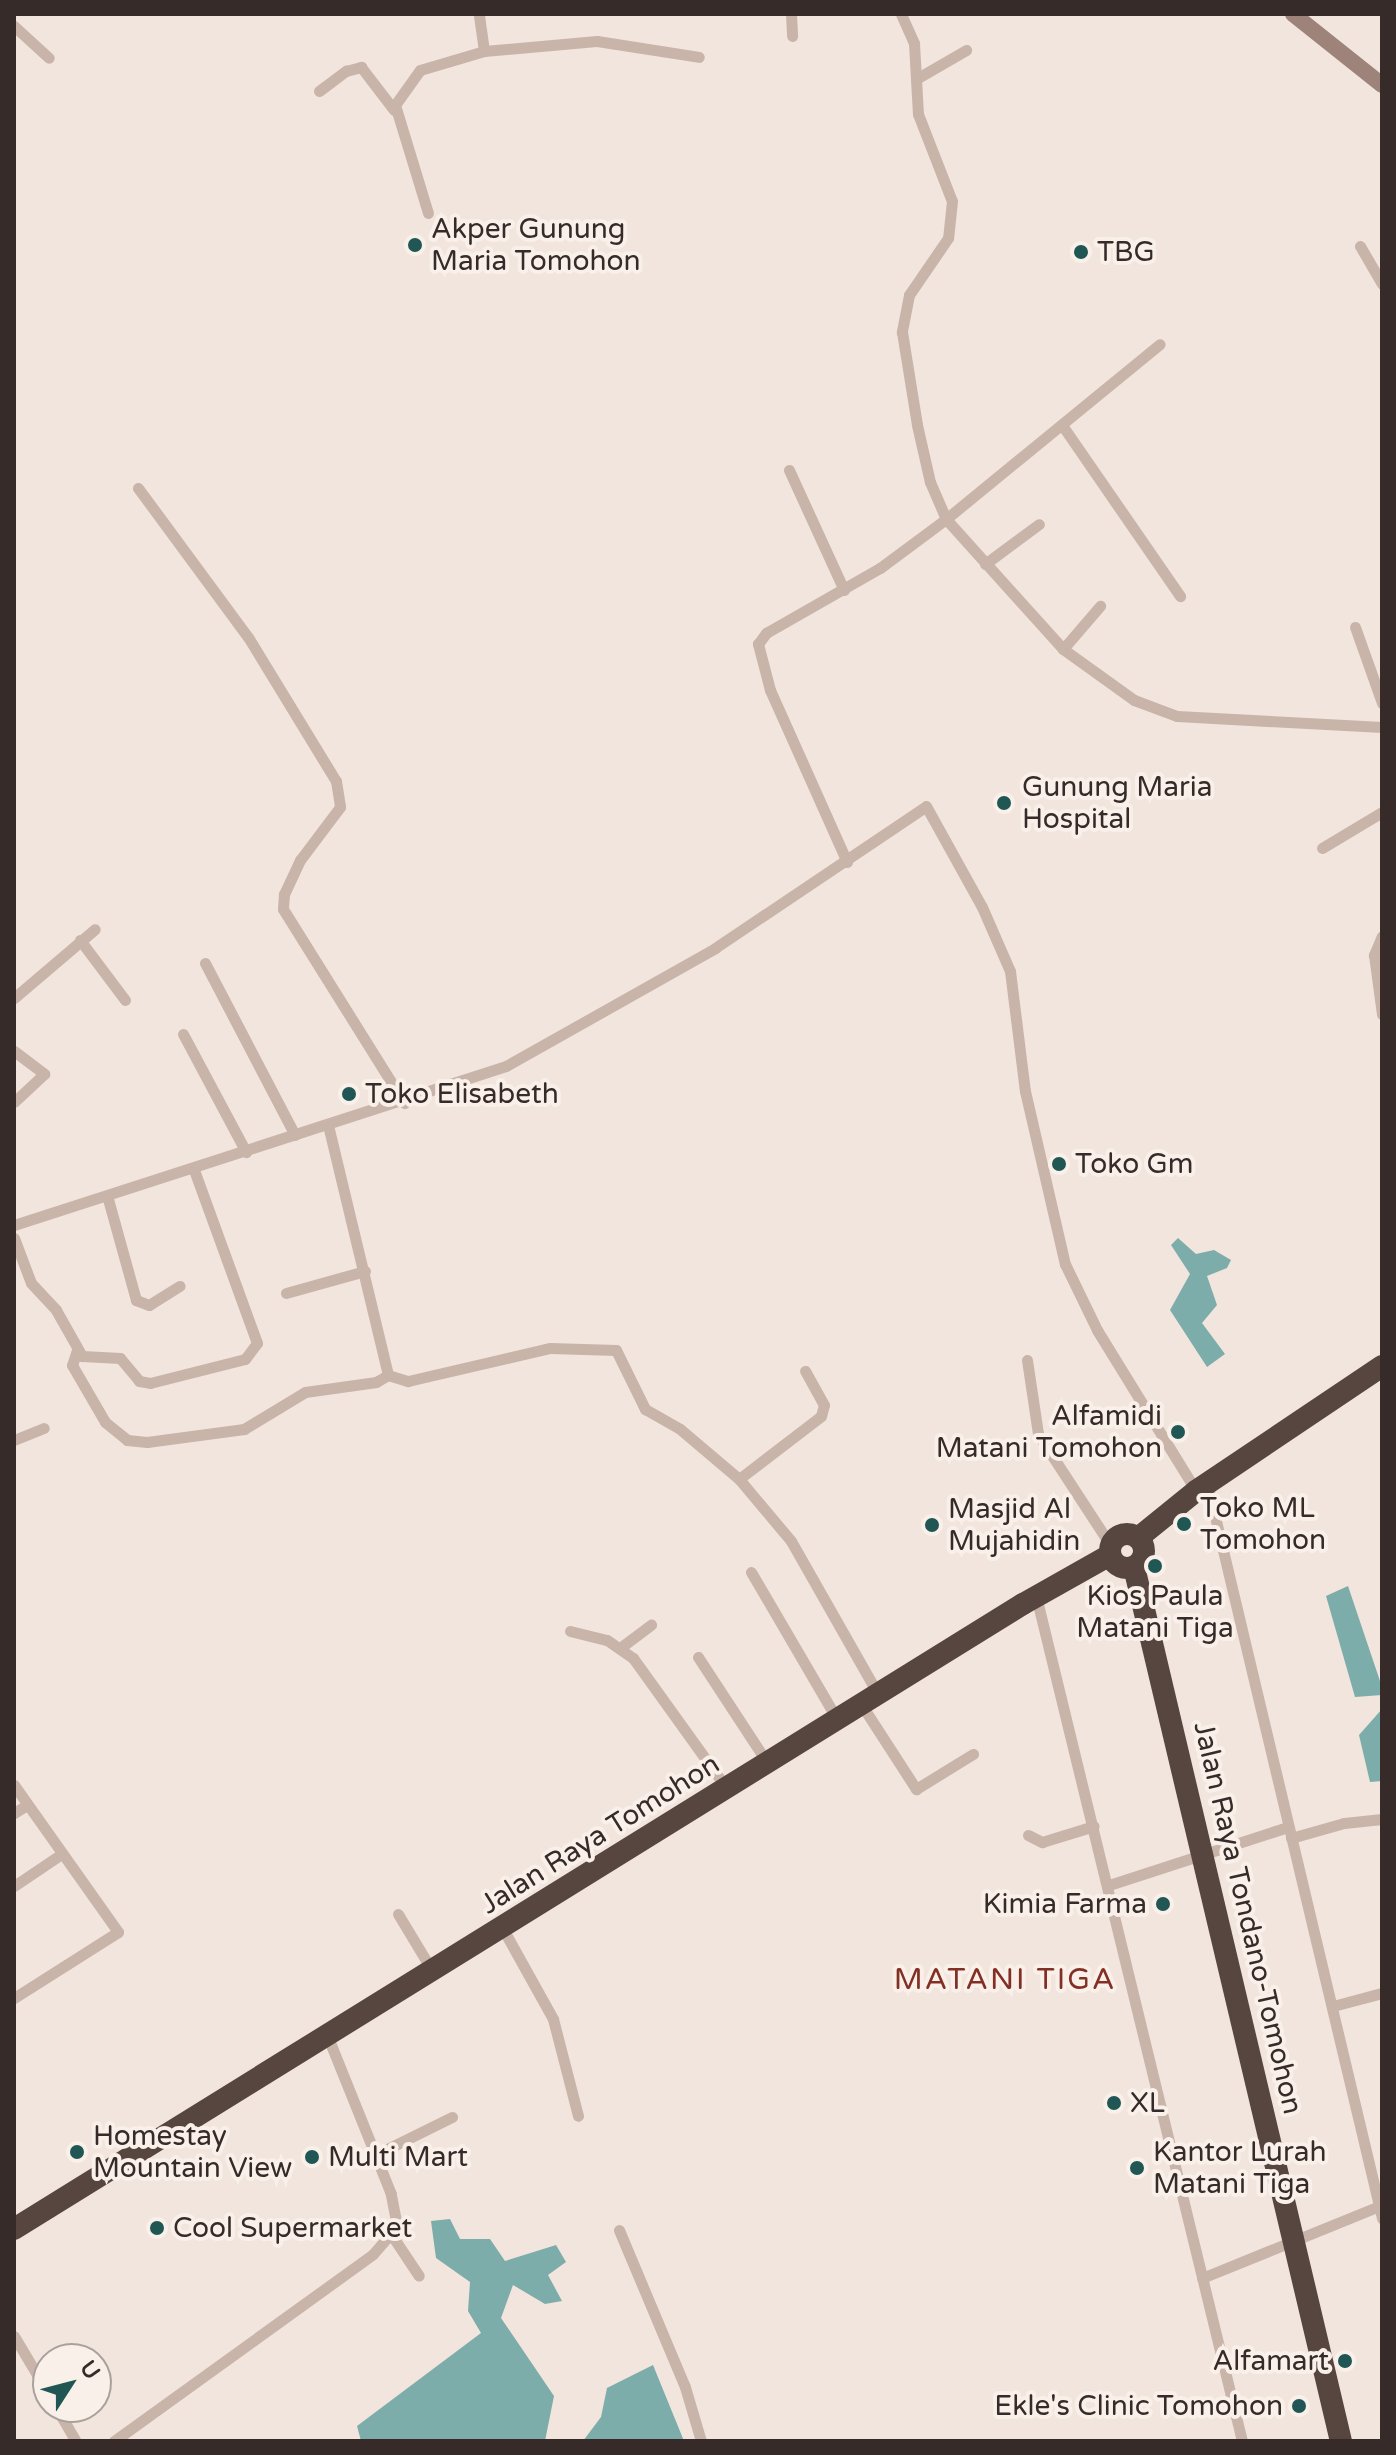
<!DOCTYPE html>
<style>
body{margin:0}
#map{position:relative;width:1396px;height:2455px;overflow:hidden;background:#f1e5dd;font-family:"Varela Round",sans-serif}
div>[style]{position:absolute}
.water>*{inset:0;background:#7dadaa}
.street>*{height:11px;margin:-5.5px;padding:0 5.5px;transform-origin:5.5px;border-radius:5.5px;background:#c9b4a9}
.secondary>*{height:16px;margin:-8px;padding:0 8px;transform-origin:8px;border-radius:8px;background:#9d837a}
.highway>*{height:22px;margin:-11px;padding:0 11px;transform-origin:11px;border-radius:11px;background:#574540}
.highway>.ring{margin:-11px;padding:0;box-sizing:content-box;background:none;border:22px solid #574540;border-radius:50%}
.dots>*{width:22px;height:22px;translate:-50% -50%;box-sizing:border-box;border:4px solid #f9f0e9;border-radius:50%}
span{translate:-50% -50%;white-space:nowrap;text-align:center;line-height:1.15;-webkit-text-stroke:8px #f9f0e9;paint-order:stroke}
.poi-label{font-size:28px;color:#362b29}
.left{translate:0 -50%;text-align:left}
.right{translate:-100% -50%;text-align:right}
.street-label{font-size:28px;color:#362b29}
.neighbourhood-label{font-size:30px;color:#823025;letter-spacing:2px}
.frame{position:absolute;inset:0;border:16px solid #362b29;pointer-events:none}
.north{position:absolute;left:32px;top:2343px;width:80px;height:80px;box-sizing:border-box;background:#f9f0e9;border:2px solid #aba19c;border-radius:50%;rotate:54deg;font-size:22px;font-weight:700;line-height:32px;text-align:center;color:#362b29}
.north::after{content:'';display:block;margin:auto;width:28px;height:36px;background:#205654;clip-path:polygon(50% 0,100% 100%,50% 72%,0 100%)}
</style>
<div id="map">
<div class="water">
<i style="clip-path:polygon(1178px 1238px,1196px 1254px,1214px 1250px,1231px 1260px,1227px 1268px,1207px 1276px,1217px 1305px,1202px 1323px,1225px 1354px,1207px 1367px,1170px 1310px,1190px 1274px,1171px 1245px)"></i>
<i style="clip-path:polygon(1348px 1586px,1382px 1687px,1382px 1695px,1355px 1697px,1326px 1596px)"></i>
<i style="clip-path:polygon(1382px 1709px,1382px 1781px,1370px 1782px,1359px 1735px)"></i>
<i style="clip-path:polygon(450px 2219px,460px 2239px,490px 2239px,505px 2261px,556px 2245px,566px 2262px,548px 2275px,562px 2301px,545px 2304px,513px 2285px,501px 2318px,554px 2396px,545px 2441px,361px 2441px,357px 2426px,481px 2333px,468px 2311px,470px 2282px,436px 2258px,431px 2221px)"></i>
<i style="clip-path:polygon(653px 2365px,684px 2441px,583px 2441px,601px 2417px,607px 2388px)"></i>
</div>
<div class="street">
<i style="left:791px;top:14px;width:22px;rotate:87deg"></i>
<i style="left:901px;top:14px;width:32px;rotate:66deg"></i>
<i style="left:914px;top:43px;width:71px;rotate:86.8deg"></i>
<i style="left:918px;top:114px;width:93px;rotate:68.7deg"></i>
<i style="left:952px;top:201px;width:37px;rotate:96deg"></i>
<i style="left:948px;top:238px;width:69px;rotate:124.4deg"></i>
<i style="left:909px;top:295px;width:38px;rotate:101deg"></i>
<i style="left:902px;top:332px;width:94px;rotate:80.8deg"></i>
<i style="left:917px;top:425px;width:58px;rotate:77.2deg"></i>
<i style="left:930px;top:482px;width:40px;rotate:66.6deg"></i>
<i style="left:946px;top:519px;width:276px;rotate:-39.3deg"></i>
<i style="left:14px;top:26px;width:47px;rotate:42.4deg"></i>
<i style="left:484px;top:51px;width:113px;rotate:-5.1deg"></i>
<i style="left:597px;top:41px;width:103px;rotate:8.9deg"></i>
<i style="left:916px;top:79px;width:58px;rotate:-30.1deg"></i>
<i style="left:319px;top:91px;width:34px;rotate:-37deg"></i>
<i style="left:346px;top:71px;width:16px;rotate:-15deg"></i>
<i style="left:361px;top:67px;width:54px;rotate:52.5deg"></i>
<i style="left:428px;top:213px;width:113px;rotate:-107deg"></i>
<i style="left:395px;top:105px;width:43px;rotate:-54.5deg"></i>
<i style="left:420px;top:70px;width:67px;rotate:-16.5deg"></i>
<i style="left:484px;top:51px;width:37px;rotate:-98deg"></i>
<i style="left:1360px;top:246px;width:44px;rotate:59.9deg"></i>
<i style="left:1062px;top:425px;width:208px;rotate:55.4deg"></i>
<i style="left:789px;top:470px;width:132px;rotate:65.4deg"></i>
<i style="left:138px;top:488px;width:185px;rotate:53.6deg"></i>
<i style="left:248px;top:637px;width:169px;rotate:58.6deg"></i>
<i style="left:336px;top:781px;width:26px;rotate:81deg"></i>
<i style="left:340px;top:807px;width:66px;rotate:127deg"></i>
<i style="left:300px;top:860px;width:38px;rotate:115deg"></i>
<i style="left:284px;top:894px;width:15px;rotate:94deg"></i>
<i style="left:283px;top:909px;width:229px;rotate:58deg"></i>
<i style="left:985px;top:564px;width:67px;rotate:-36.5deg"></i>
<i style="left:1355px;top:627px;width:81px;rotate:70.4deg"></i>
<i style="left:1063px;top:649px;width:57px;rotate:-49.3deg"></i>
<i style="left:1322px;top:848px;width:70px;rotate:-31deg"></i>
<i style="left:847px;top:862px;width:188px;rotate:-114.1deg"></i>
<i style="left:770px;top:690px;width:48px;rotate:-104.6deg"></i>
<i style="left:758px;top:644px;width:14px;rotate:-54deg"></i>
<i style="left:766px;top:633px;width:131px;rotate:-29.7deg"></i>
<i style="left:880px;top:568px;width:82px;rotate:-36.6deg"></i>
<i style="left:946px;top:519px;width:175px;rotate:48deg"></i>
<i style="left:1063px;top:649px;width:87px;rotate:35.7deg"></i>
<i style="left:1134px;top:700px;width:46px;rotate:20.4deg"></i>
<i style="left:1177px;top:716px;width:205px;rotate:3.1deg"></i>
<i style="left:1382px;top:936px;width:21px;rotate:113deg"></i>
<i style="left:1374px;top:955px;width:60px;rotate:82.3deg"></i>
<i style="left:80px;top:940px;width:75px;rotate:53.1deg"></i>
<i style="left:205px;top:963px;width:194px;rotate:62.4deg"></i>
<i style="left:14px;top:998px;width:106px;rotate:-40.4deg"></i>
<i style="left:183px;top:1034px;width:134px;rotate:61.9deg"></i>
<i style="left:14px;top:1051px;width:38px;rotate:37deg"></i>
<i style="left:44px;top:1074px;width:41px;rotate:137deg"></i>
<i style="left:328px;top:1125px;width:257px;rotate:76.5deg"></i>
<i style="left:388px;top:1375px;width:21px;rotate:17deg"></i>
<i style="left:408px;top:1381px;width:146px;rotate:-13.1deg"></i>
<i style="left:550px;top:1348px;width:66px;rotate:1.7deg"></i>
<i style="left:616px;top:1350px;width:66px;rotate:63.8deg"></i>
<i style="left:645px;top:1409px;width:40px;rotate:29.7deg"></i>
<i style="left:680px;top:1429px;width:77px;rotate:40.3deg"></i>
<i style="left:739px;top:1479px;width:81px;rotate:50deg"></i>
<i style="left:791px;top:1541px;width:178px;rotate:60.4deg"></i>
<i style="left:108px;top:1199px;width:105px;rotate:74.5deg"></i>
<i style="left:136px;top:1300px;width:14px;rotate:21deg"></i>
<i style="left:149px;top:1305px;width:36px;rotate:-32deg"></i>
<i style="left:14px;top:1225px;width:517px;rotate:-17.91deg"></i>
<i style="left:506px;top:1066px;width:240px;rotate:-29.4deg"></i>
<i style="left:715px;top:948px;width:254px;rotate:-33.9deg"></i>
<i style="left:926px;top:806px;width:115px;rotate:61deg"></i>
<i style="left:982px;top:907px;width:70px;rotate:66.4deg"></i>
<i style="left:1010px;top:971px;width:121px;rotate:82.9deg"></i>
<i style="left:1025px;top:1091px;width:178px;rotate:77deg"></i>
<i style="left:1065px;top:1264px;width:73px;rotate:64.1deg"></i>
<i style="left:1097px;top:1330px;width:189px;rotate:58.4deg"></i>
<i style="left:14px;top:1238px;width:48px;rotate:69.3deg"></i>
<i style="left:31px;top:1283px;width:37px;rotate:47deg"></i>
<i style="left:56px;top:1310px;width:53px;rotate:60.5deg"></i>
<i style="left:82px;top:1356px;width:38px;rotate:3deg"></i>
<i style="left:120px;top:1358px;width:30px;rotate:50deg"></i>
<i style="left:139px;top:1381px;width:11px;rotate:10deg"></i>
<i style="left:150px;top:1383px;width:98px;rotate:-14.2deg"></i>
<i style="left:245px;top:1359px;width:20px;rotate:-53deg"></i>
<i style="left:257px;top:1343px;width:184px;rotate:-110deg"></i>
<i style="left:286px;top:1293px;width:82px;rotate:-15.6deg"></i>
<i style="left:77px;top:1350px;width:16px;rotate:108deg"></i>
<i style="left:72px;top:1365px;width:66px;rotate:59.9deg"></i>
<i style="left:105px;top:1422px;width:28px;rotate:39deg"></i>
<i style="left:127px;top:1440px;width:20px;rotate:6deg"></i>
<i style="left:147px;top:1442px;width:98px;rotate:-7.6deg"></i>
<i style="left:244px;top:1429px;width:71px;rotate:-31.2deg"></i>
<i style="left:305px;top:1392px;width:72px;rotate:-8deg"></i>
<i style="left:376px;top:1382px;width:14px;rotate:-30deg"></i>
<i style="left:1027px;top:1360px;width:75px;rotate:81.5deg"></i>
<i style="left:1038px;top:1434px;width:134px;rotate:56.9deg"></i>
<i style="left:14px;top:1440px;width:32px;rotate:-22deg"></i>
<i style="left:739px;top:1479px;width:103px;rotate:-37.5deg"></i>
<i style="left:821px;top:1416px;width:11px;rotate:-75deg"></i>
<i style="left:824px;top:1405px;width:39px;rotate:-119deg"></i>
<i style="left:1207px;top:1483px;width:756px;rotate:76.61deg"></i>
<i style="left:751px;top:1572px;width:173px;rotate:59.7deg"></i>
<i style="left:1036px;top:1596px;width:870px;rotate:76.3deg"></i>
<i style="left:570px;top:1631px;width:38px;rotate:14deg"></i>
<i style="left:607px;top:1640px;width:32px;rotate:35deg"></i>
<i style="left:633px;top:1658px;width:161px;rotate:54.3deg"></i>
<i style="left:620px;top:1648px;width:39px;rotate:-37deg"></i>
<i style="left:698px;top:1657px;width:128px;rotate:56.8deg"></i>
<i style="left:863px;top:1707px;width:98px;rotate:57.1deg"></i>
<i style="left:916px;top:1789px;width:67px;rotate:-31.6deg"></i>
<i style="left:14px;top:1785px;width:180px;rotate:54.7deg"></i>
<i style="left:118px;top:1932px;width:123px;rotate:147.6deg"></i>
<i style="left:14px;top:1813px;width:15px;rotate:-32deg"></i>
<i style="left:1028px;top:1835px;width:16px;rotate:27deg"></i>
<i style="left:1042px;top:1842px;width:54px;rotate:-17.1deg"></i>
<i style="left:1291px;top:1838px;width:55px;rotate:-15.8deg"></i>
<i style="left:1344px;top:1823px;width:38px;rotate:-6deg"></i>
<i style="left:1109px;top:1885px;width:188px;rotate:-18deg"></i>
<i style="left:14px;top:1886px;width:55px;rotate:-34deg"></i>
<i style="left:398px;top:1914px;width:68px;rotate:58.9deg"></i>
<i style="left:503px;top:1929px;width:103px;rotate:60.9deg"></i>
<i style="left:553px;top:2019px;width:100px;rotate:75.5deg"></i>
<i style="left:1333px;top:2006px;width:51px;rotate:-14.9deg"></i>
<i style="left:375px;top:2155px;width:86px;rotate:-26.3deg"></i>
<i style="left:619px;top:2230px;width:170px;rotate:67.2deg"></i>
<i style="left:685px;top:2387px;width:56px;rotate:73.5deg"></i>
<i style="left:391px;top:2234px;width:50px;rotate:56.3deg"></i>
<i style="left:1202px;top:2278px;width:194px;rotate:-22.1deg"></i>
<i style="left:14px;top:2336px;width:66px;rotate:59.2deg"></i>
<i style="left:56px;top:2407px;width:39px;rotate:60deg"></i>
<i style="left:114px;top:2441px;width:319px;rotate:-35.8deg"></i>
<i style="left:373px;top:2254px;width:37px;rotate:-49deg"></i>
<i style="left:397px;top:2226px;width:33px;rotate:-101deg"></i>
<i style="left:391px;top:2194px;width:169px;rotate:-111.9deg"></i>
</div>
<div class="secondary">
<i style="left:1293px;top:14px;width:114px;rotate:38.6deg"></i>
</div>
<div class="highway">
<i class="ring" style="left:1110px;top:1534px;width:12px;height:12px"></i>
<i style="left:1138px;top:1538px;width:75px;rotate:-39deg"></i>
<i style="left:1196px;top:1491px;width:224px;rotate:-33.9deg"></i>
<i style="left:1134px;top:1567px;width:898px;rotate:76.68deg"></i>
<i style="left:14px;top:2229px;width:1187px;rotate:-31.78deg"></i>
<i style="left:1023px;top:1604px;width:100px;rotate:-29.4deg"></i>
</div>
<div class="dots">
<i style="left:415px;top:245px;background:#205654"></i>
<i style="left:1081px;top:252px;background:#205654"></i>
<i style="left:1004px;top:803px;background:#205654"></i>
<i style="left:349px;top:1094px;background:#205654"></i>
<i style="left:1059px;top:1164px;background:#205654"></i>
<i style="left:1178px;top:1432px;background:#205654"></i>
<i style="left:1184px;top:1524px;background:#205654"></i>
<i style="left:932px;top:1525px;background:#205654"></i>
<i style="left:1155px;top:1566px;background:#205654"></i>
<i style="left:1163px;top:1904px;background:#205654"></i>
<i style="left:1114px;top:2103px;background:#205654"></i>
<i style="left:77px;top:2152px;background:#205654"></i>
<i style="left:312px;top:2157px;background:#205654"></i>
<i style="left:1137px;top:2168px;background:#205654"></i>
<i style="left:157px;top:2228px;background:#205654"></i>
<i style="left:1345px;top:2361px;background:#205654"></i>
<i style="left:1299px;top:2406px;background:#205654"></i>
</div>
<div class="poi-label">
<span class="left" style="left:431px;top:245px">Akper Gunung<br>Maria Tomohon</span>
<span class="left" style="left:1097px;top:252px">TBG</span>
<span class="left" style="left:1022px;top:803px">Gunung Maria<br>Hospital</span>
<span class="left" style="left:365px;top:1094px">Toko Elisabeth</span>
<span class="left" style="left:1075px;top:1164px">Toko Gm</span>
<span class="right" style="left:1162px;top:1432px">Alfamidi<br>Matani Tomohon</span>
<span class="left" style="left:1200px;top:1524px">Toko ML<br>Tomohon</span>
<span class="left" style="left:948px;top:1525px">Masjid Al<br>Mujahidin</span>
<span style="left:1155px;top:1612px">Kios Paula<br>Matani Tiga</span>
<span class="right" style="left:1147px;top:1904px">Kimia Farma</span>
<span class="left" style="left:1130px;top:2103px">XL</span>
<span class="left" style="left:93px;top:2152px">Homestay<br>Mountain View</span>
<span class="left" style="left:1153px;top:2168px">Kantor Lurah<br>Matani Tiga</span>
<span class="left" style="left:328px;top:2157px">Multi Mart</span>
<span class="left" style="left:173px;top:2228px">Cool Supermarket</span>
<span class="right" style="left:1329px;top:2361px">Alfamart</span>
<span class="right" style="left:1283px;top:2406px">Ekle's Clinic Tomohon</span>
</div>
<div class="street-label">
<span style="left:600px;top:1834px;rotate:-32deg">Jalan Raya Tomohon</span>
<span style="left:1248px;top:1918px;rotate:77deg">Jalan Raya Tondano-Tomohon</span>
</div>
<div class="neighbourhood-label">
<span style="left:1005px;top:1980px">MATANI TIGA</span>
</div>
<div class="frame"></div>
<div class="north">U</div>
</div>
